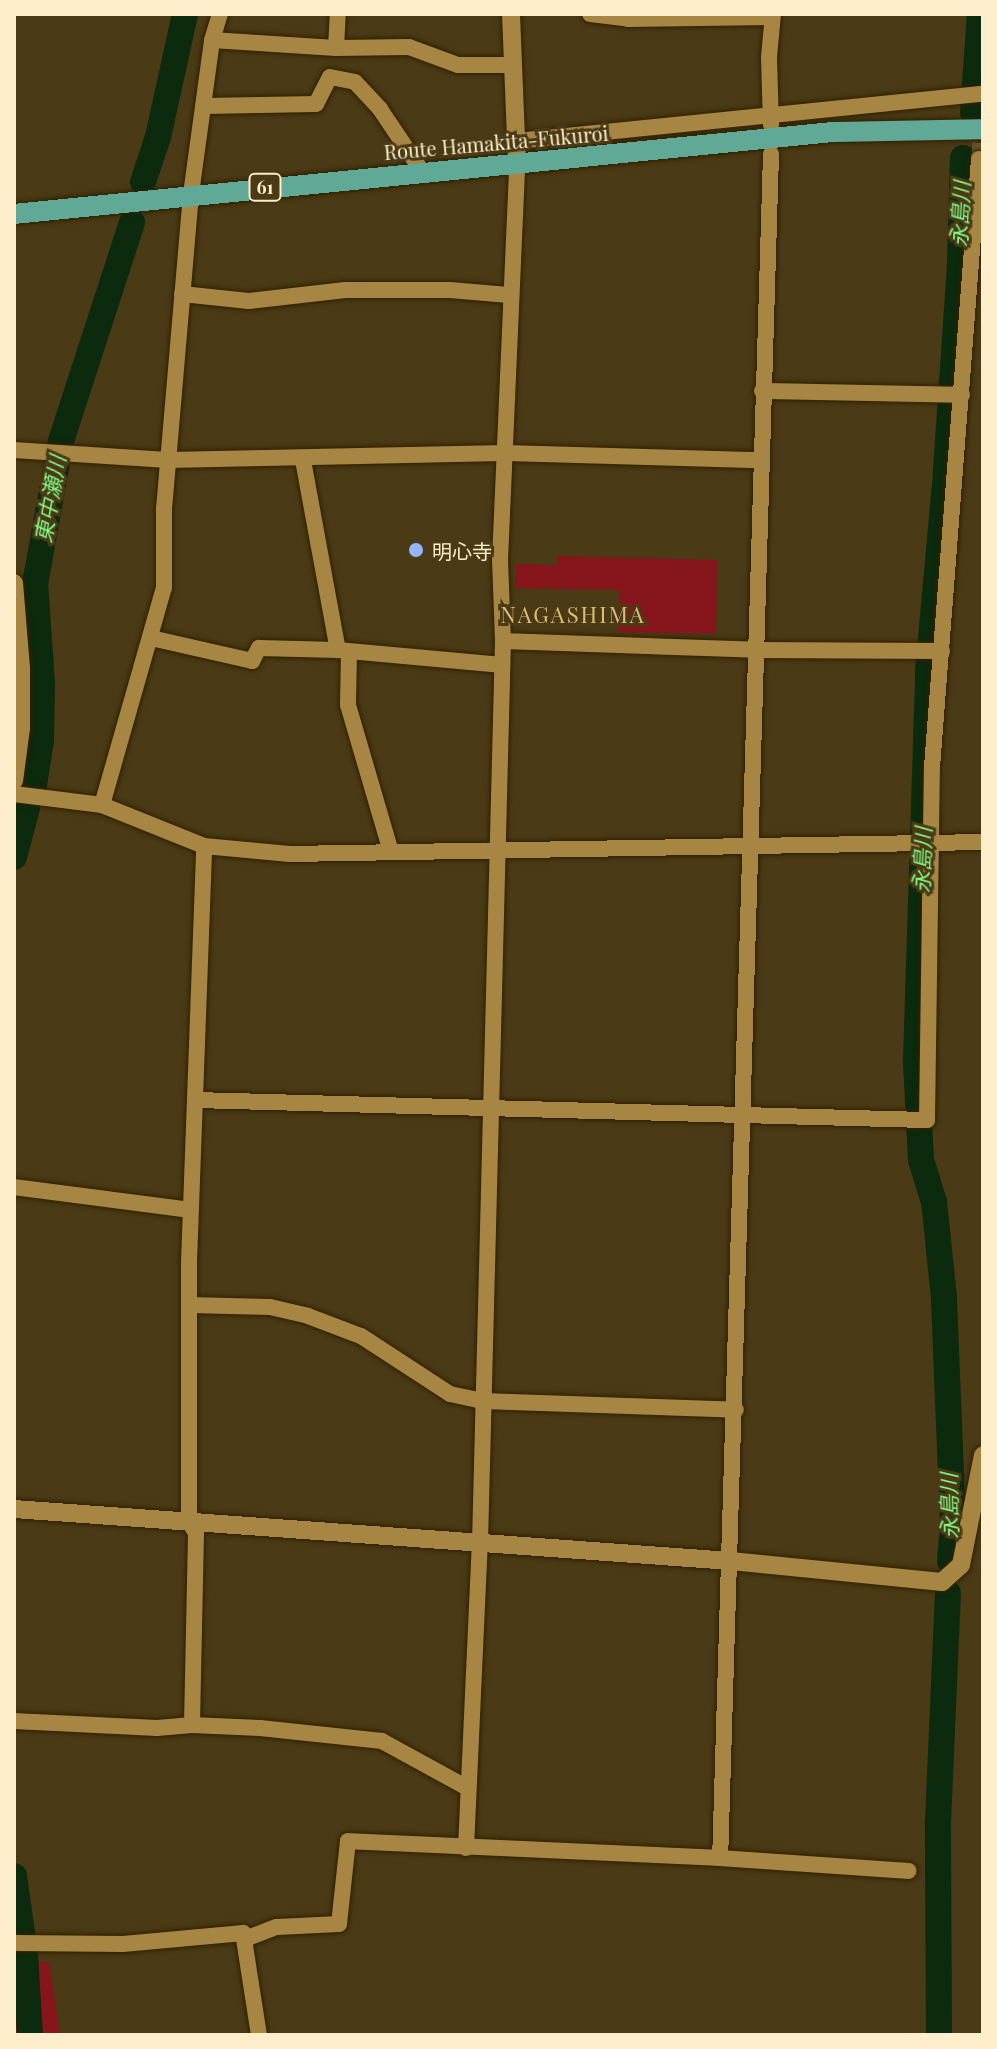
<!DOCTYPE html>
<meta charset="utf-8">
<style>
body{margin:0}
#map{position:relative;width:997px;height:2049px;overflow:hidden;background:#4a3a15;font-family:"Playfair Display","Noto Sans JP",serif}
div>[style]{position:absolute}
.green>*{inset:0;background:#86161c}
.river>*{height:26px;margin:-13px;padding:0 13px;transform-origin:13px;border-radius:13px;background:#0b2a0e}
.minor-tunnel>*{height:16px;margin-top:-8px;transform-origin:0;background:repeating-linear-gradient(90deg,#655530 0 16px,transparent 0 24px)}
.roads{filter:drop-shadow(0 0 2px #302000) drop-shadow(0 0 2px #302000)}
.minor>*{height:16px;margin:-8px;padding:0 8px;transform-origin:8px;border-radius:8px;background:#a68642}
.tertiary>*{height:18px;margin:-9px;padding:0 9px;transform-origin:9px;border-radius:9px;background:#a68642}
.primary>*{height:20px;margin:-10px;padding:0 10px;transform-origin:10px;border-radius:10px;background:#60a996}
.dots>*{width:22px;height:22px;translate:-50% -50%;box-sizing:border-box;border:4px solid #4a3a15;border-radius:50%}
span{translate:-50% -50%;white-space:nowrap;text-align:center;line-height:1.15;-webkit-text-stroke:6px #4a3a15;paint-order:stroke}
.shield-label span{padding:2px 6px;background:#4a3a15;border:2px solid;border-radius:6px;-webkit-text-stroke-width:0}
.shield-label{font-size:18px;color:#fec;font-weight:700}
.street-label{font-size:20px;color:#fec}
.poi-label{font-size:20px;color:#fec}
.left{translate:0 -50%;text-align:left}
.water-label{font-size:22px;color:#81f987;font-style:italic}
.neighbourhood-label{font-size:22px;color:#ddbc78;letter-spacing:2px}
.frame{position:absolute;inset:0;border:16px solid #fec;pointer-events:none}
</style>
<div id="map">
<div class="green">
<i style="clip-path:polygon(557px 556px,717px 560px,716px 634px,618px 632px,619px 590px,515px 588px,516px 564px,557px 565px)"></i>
<i style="clip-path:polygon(14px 1960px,49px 1962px,60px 2035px,14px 2035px)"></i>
</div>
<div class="river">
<i style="left:973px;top:113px;width:99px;rotate:-86deg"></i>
<i style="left:143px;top:182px;width:47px;rotate:-71.6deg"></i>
<i style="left:158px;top:137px;width:126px;rotate:-77.6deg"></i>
<i style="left:34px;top:785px;width:45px;rotate:-81deg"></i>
<i style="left:41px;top:741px;width:58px;rotate:-89deg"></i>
<i style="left:42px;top:683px;width:99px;rotate:-94deg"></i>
<i style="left:35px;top:584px;width:145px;rotate:-79.7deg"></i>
<i style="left:61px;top:441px;width:230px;rotate:-72deg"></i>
<i style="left:14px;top:857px;width:51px;rotate:-75.1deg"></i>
<i style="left:950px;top:1561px;width:37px;rotate:-85deg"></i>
<i style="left:953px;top:1524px;width:226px;rotate:-92.3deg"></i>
<i style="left:944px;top:1298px;width:97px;rotate:-95.9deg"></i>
<i style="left:934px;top:1202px;width:44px;rotate:-107.2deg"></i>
<i style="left:921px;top:1160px;width:99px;rotate:-92.9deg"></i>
<i style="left:916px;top:1061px;width:390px;rotate:-88.2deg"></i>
<i style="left:928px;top:671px;width:187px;rotate:-84.8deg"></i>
<i style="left:945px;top:485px;width:223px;rotate:-86.1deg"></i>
<i style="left:960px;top:263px;width:105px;rotate:-88.4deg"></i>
<i style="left:14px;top:1876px;width:79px;rotate:82deg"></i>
<i style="left:25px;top:1954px;width:81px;rotate:86.5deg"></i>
<i style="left:939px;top:2035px;width:214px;rotate:-90.3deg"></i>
<i style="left:938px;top:1821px;width:228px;rotate:-87.5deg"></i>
</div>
<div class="minor-tunnel">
<i style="left:979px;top:159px;width:37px;rotate:-84deg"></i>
</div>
<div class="roads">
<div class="minor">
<i style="left:590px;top:14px;width:38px;rotate:7deg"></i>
<i style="left:628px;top:19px;width:144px;rotate:-0.8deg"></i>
<i style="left:212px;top:40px;width:124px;rotate:3.7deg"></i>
<i style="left:336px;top:48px;width:73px;rotate:-0.8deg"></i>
<i style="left:409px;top:47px;width:52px;rotate:20.2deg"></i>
<i style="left:458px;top:65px;width:55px"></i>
<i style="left:336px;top:48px;width:34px;rotate:-87deg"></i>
<i style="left:203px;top:106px;width:113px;rotate:-1deg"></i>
<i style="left:316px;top:104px;width:30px;rotate:-63deg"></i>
<i style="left:330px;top:77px;width:25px;rotate:11deg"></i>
<i style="left:355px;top:82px;width:37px;rotate:47deg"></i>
<i style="left:380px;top:109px;width:77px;rotate:56.1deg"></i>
<i style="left:771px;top:125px;width:68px;rotate:-91.7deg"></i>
<i style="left:769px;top:57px;width:43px;rotate:-84.7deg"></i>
<i style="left:517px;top:141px;width:468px;rotate:-5.8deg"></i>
<i style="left:771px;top:154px;width:1705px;rotate:91.71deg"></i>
<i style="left:720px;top:1858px;width:189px;rotate:3.9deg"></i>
<i style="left:182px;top:294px;width:67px;rotate:6deg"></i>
<i style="left:249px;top:301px;width:97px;rotate:-6.5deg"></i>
<i style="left:345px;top:290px;width:105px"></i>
<i style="left:450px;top:290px;width:59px;rotate:4.8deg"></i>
<i style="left:762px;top:391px;width:200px;rotate:1.1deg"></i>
<i style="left:14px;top:450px;width:154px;rotate:3.7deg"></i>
<i style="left:168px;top:460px;width:336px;rotate:-1.2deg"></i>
<i style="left:504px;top:453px;width:256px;rotate:1.6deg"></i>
<i style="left:303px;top:460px;width:193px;rotate:79.6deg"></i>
<i style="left:151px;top:638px;width:104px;rotate:12.8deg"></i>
<i style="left:252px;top:661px;width:15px;rotate:-62deg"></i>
<i style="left:259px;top:648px;width:79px;rotate:1.5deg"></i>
<i style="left:338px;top:650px;width:165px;rotate:5.2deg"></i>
<i style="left:503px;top:641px;width:254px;rotate:2deg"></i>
<i style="left:757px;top:650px;width:185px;rotate:0.3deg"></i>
<i style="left:349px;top:652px;width:53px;rotate:91.1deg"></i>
<i style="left:348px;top:705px;width:153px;rotate:73.7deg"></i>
<i style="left:14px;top:794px;width:89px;rotate:7.1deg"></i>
<i style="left:102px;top:805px;width:110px;rotate:21.9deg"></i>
<i style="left:204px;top:846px;width:86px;rotate:5.3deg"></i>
<i style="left:290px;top:854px;width:693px;rotate:-0.99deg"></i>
<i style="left:102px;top:805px;width:226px;rotate:-74.1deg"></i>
<i style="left:164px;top:588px;width:79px;rotate:-90deg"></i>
<i style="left:164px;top:509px;width:316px;rotate:-85.1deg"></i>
<i style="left:191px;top:194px;width:155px;rotate:-82.2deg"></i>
<i style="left:212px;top:40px;width:27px;rotate:-73deg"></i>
<i style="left:195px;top:1100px;width:732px;rotate:1.57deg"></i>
<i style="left:927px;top:1120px;width:353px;rotate:-89.2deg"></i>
<i style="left:932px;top:767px;width:610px;rotate:-85.58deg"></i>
<i style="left:14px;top:1187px;width:178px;rotate:7.4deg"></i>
<i style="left:189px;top:1305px;width:81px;rotate:1.4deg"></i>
<i style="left:270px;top:1307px;width:39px;rotate:13deg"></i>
<i style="left:308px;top:1316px;width:57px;rotate:20.7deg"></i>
<i style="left:361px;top:1336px;width:106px;rotate:33.1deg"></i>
<i style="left:450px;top:1394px;width:34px;rotate:12deg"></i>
<i style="left:483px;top:1401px;width:253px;rotate:2deg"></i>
<i style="left:14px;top:1721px;width:143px;rotate:2.8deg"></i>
<i style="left:157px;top:1728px;width:35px;rotate:-5deg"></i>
<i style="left:192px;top:1725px;width:68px;rotate:2.5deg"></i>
<i style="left:260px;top:1728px;width:123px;rotate:6.1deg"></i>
<i style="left:382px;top:1741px;width:98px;rotate:28.7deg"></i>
<i style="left:192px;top:1725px;width:192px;rotate:-88.8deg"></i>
<i style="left:196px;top:1533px;width:13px;rotate:-122deg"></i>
<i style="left:189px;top:1522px;width:260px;rotate:-90deg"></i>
<i style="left:189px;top:1262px;width:416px;rotate:-87.9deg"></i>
<i style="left:466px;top:1848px;width:305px;rotate:-87.4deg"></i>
<i style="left:480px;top:1543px;width:902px;rotate:-88.54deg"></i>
<i style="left:503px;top:641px;width:81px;rotate:-92.1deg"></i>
<i style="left:500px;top:560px;width:396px;rotate:-87.5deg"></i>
<i style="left:245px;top:1939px;width:34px;rotate:-21deg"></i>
<i style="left:277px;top:1927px;width:62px;rotate:-2.8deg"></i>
<i style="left:339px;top:1924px;width:83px;rotate:-83.8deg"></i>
<i style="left:348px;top:1841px;width:372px;rotate:2.6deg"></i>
<i style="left:14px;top:1943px;width:109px;rotate:0.5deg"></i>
<i style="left:123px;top:1944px;width:121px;rotate:-5.2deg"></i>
<i style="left:243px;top:1933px;width:103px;rotate:81.1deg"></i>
</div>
<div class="tertiary">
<i style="left:511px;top:14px;width:150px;rotate:87.7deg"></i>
<i style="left:14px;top:583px;width:86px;rotate:85.3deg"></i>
<i style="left:21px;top:669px;width:59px;rotate:90deg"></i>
<i style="left:21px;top:728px;width:53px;rotate:97.5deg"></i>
<i style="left:14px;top:1509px;width:719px;rotate:4.15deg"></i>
<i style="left:731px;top:1561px;width:212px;rotate:5.7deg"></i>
<i style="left:942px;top:1582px;width:25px;rotate:-42deg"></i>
<i style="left:961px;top:1565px;width:112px;rotate:-78.7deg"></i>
</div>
<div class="primary">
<i style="left:14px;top:214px;width:822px;rotate:-5.72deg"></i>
<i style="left:832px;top:132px;width:151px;rotate:-1.1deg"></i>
</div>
</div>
<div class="dots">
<i style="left:416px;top:550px;background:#95b6fd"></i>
</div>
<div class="shield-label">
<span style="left:265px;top:187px">61</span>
</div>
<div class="street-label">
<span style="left:496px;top:142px;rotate:-5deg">Route Hamakita-Fukuroi</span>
</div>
<div class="poi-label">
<span class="left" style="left:432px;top:550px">明心寺</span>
</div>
<div class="water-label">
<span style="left:960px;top:214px;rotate:-87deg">永島川</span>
<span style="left:50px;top:499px;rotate:-80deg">東中瀬川</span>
<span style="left:922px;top:860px;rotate:-88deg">永島川</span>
<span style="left:949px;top:1506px;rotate:-91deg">永島川</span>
</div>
<div class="neighbourhood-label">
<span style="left:573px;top:615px">NAGASHIMA</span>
</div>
<div class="frame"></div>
</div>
